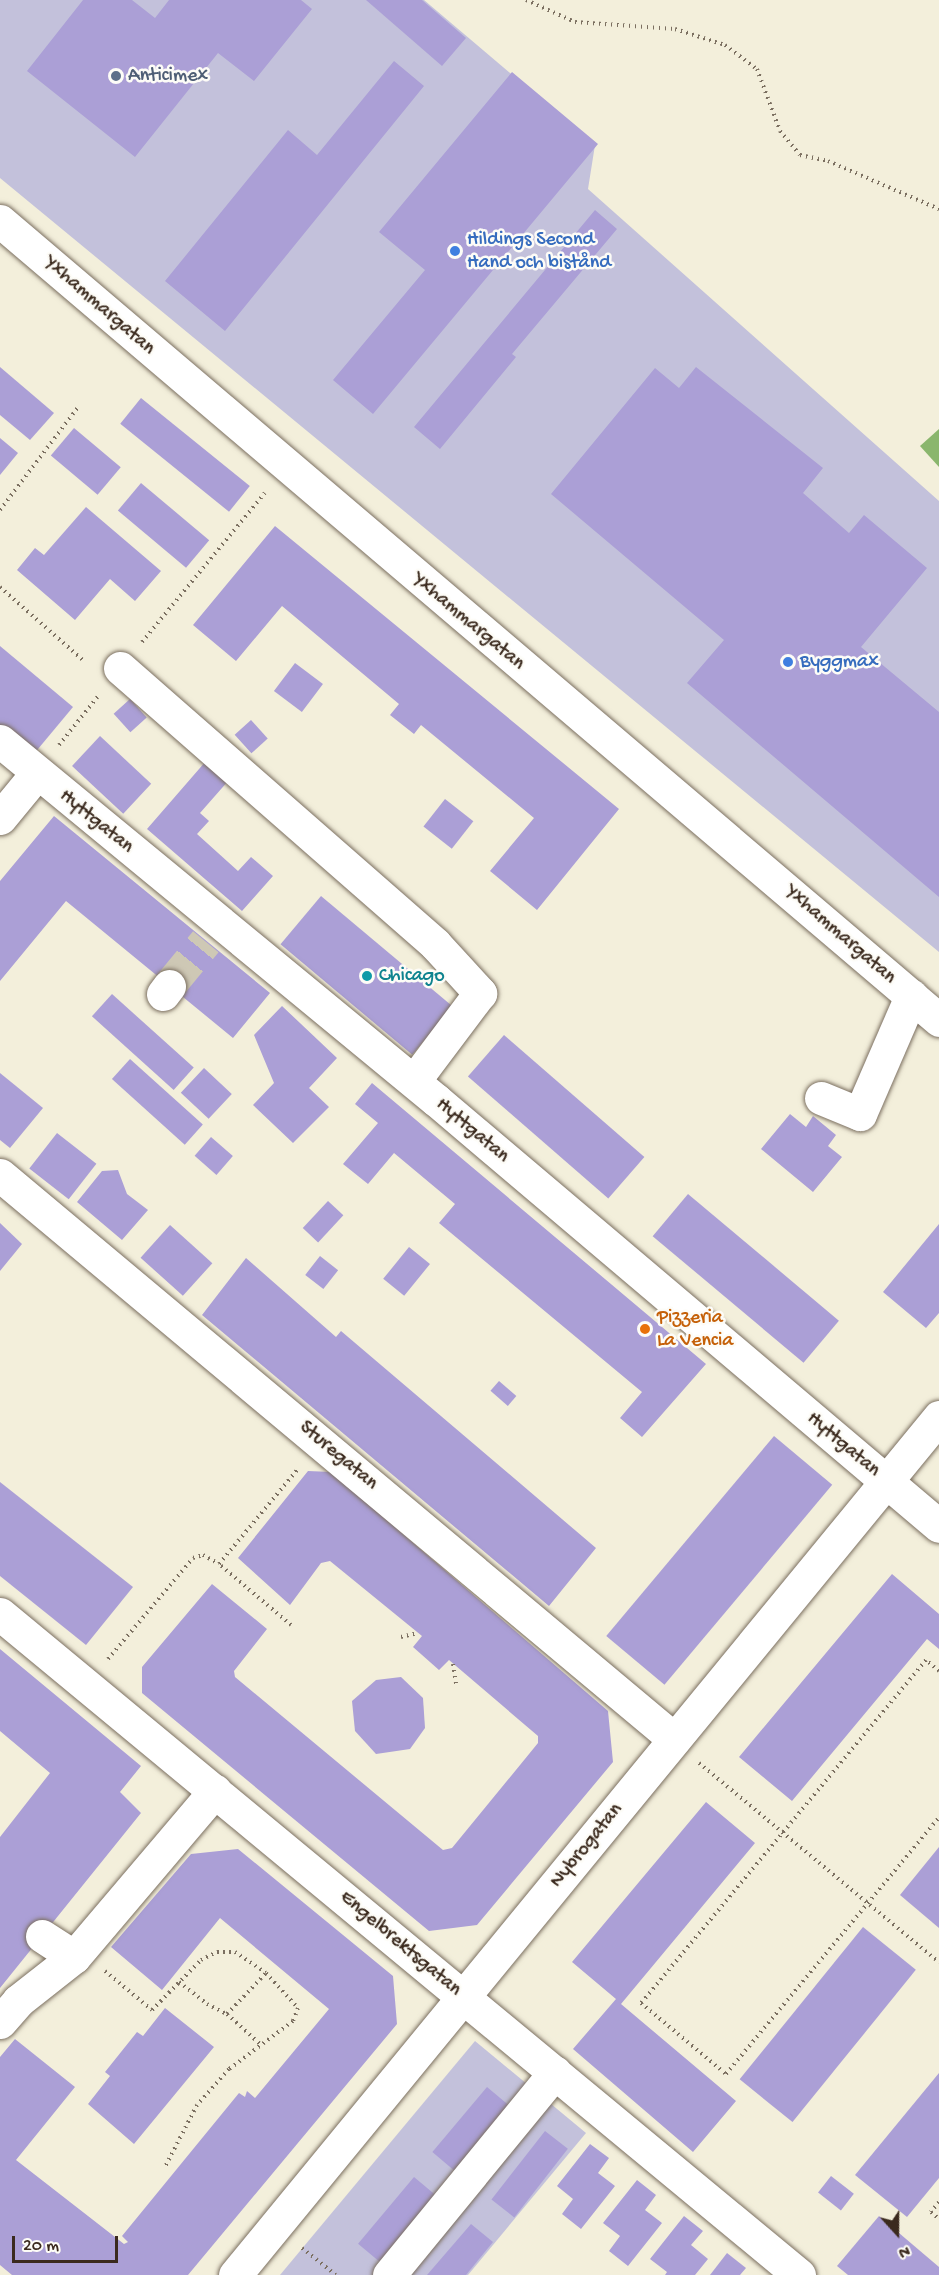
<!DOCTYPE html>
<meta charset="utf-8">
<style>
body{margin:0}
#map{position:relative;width:939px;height:2275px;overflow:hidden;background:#f3efdb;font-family:"Gochi Hand",sans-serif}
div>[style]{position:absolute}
.industrial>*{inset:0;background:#c3c1db}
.forest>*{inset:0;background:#8ab66d}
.building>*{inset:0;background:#ab9fd6;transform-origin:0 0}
.minor-tunnel>*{height:33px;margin-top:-16.5px;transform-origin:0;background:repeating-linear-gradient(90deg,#cec8b5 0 33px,transparent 0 49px)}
.path>*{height:4px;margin-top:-2px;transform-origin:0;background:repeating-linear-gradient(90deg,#7b6f60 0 1.5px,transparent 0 6px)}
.roads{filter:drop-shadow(0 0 2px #7b6f60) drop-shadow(0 0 2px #7b6f60)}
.minor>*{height:33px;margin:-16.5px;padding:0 16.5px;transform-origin:16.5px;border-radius:16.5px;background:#fff}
.dots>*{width:16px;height:16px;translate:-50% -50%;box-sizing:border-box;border:3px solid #fdfcf7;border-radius:50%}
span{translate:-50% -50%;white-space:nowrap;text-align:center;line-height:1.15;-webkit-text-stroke:5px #fdfcf7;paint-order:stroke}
.service-label{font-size:20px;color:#4e5e75}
.left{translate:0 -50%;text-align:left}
.shop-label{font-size:20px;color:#366cbe}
.street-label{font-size:20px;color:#3b2a1e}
.culture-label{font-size:20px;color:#0d838f}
.food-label{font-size:20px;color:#c56008}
.north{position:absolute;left:867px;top:2203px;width:60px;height:60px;-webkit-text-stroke:4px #fdfcf7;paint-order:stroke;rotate:159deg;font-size:16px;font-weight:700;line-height:24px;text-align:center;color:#3b2a1e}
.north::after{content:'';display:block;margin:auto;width:21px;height:27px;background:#3b2a1e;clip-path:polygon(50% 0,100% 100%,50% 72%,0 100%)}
.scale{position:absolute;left:12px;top:2236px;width:106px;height:27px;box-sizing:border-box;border:3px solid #3b2a1e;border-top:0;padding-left:8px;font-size:18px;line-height:21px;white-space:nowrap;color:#3b2a1e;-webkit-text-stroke:4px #fdfcf7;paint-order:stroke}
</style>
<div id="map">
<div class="industrial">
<i style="clip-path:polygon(0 0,424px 0,595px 145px,588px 189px,939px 501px,939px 952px,0 178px)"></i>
<i style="clip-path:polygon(475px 2041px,586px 2133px,468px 2275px,280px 2275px)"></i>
</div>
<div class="forest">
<i style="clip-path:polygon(939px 429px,939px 467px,920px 446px)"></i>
</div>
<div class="building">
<i style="clip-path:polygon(83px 0,132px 0,155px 18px,169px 0,301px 0,312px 9px,254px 81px,218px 53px,135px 157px,27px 71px)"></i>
<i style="clip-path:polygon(366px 0,422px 0,466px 38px,442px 66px)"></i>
<i style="clip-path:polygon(394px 61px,424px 86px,225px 331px,165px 281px,288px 130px,317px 155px)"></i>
<i style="clip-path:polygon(512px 72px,598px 144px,373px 414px,333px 380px,425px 270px,379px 232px)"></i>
<i style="clip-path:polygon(595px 210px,617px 229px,512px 354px,516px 357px,440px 449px,414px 427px)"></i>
<i style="clip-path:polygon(0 367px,54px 413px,30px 440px,0 415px)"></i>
<i style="clip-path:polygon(696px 367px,823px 468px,803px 493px,849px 533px,864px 515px,927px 568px,861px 647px,939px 712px,939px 897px,687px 683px,724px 640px,551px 494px,655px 368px,679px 388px)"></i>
<i style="left:141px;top:398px;width:140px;height:33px;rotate:39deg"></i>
<i style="left:74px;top:428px;width:61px;height:36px;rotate:40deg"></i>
<i style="clip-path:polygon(0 438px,18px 453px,0 475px)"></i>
<i style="left:141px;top:483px;width:89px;height:36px;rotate:40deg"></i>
<i style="clip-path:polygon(86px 507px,161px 571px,135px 601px,110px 579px,75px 620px,17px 570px,35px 548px,44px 555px)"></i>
<i style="clip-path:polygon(275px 526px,619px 809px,537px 910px,490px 871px,534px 818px,421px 725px,414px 734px,390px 715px,399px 704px,282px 606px,236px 661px,193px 625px)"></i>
<i style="clip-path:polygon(0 646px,73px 707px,33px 755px,0 727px)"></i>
<i style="left:295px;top:663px;width:35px;height:35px;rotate:37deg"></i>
<i style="left:130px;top:699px;width:25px;height:22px;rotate:48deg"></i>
<i style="left:251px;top:720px;width:25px;height:22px;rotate:48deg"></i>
<i style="left:100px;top:736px;width:70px;height:41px;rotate:43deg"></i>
<i style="clip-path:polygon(206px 761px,229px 780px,200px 813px,209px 821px,197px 834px,238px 871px,251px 857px,273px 876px,242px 911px,147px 829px)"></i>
<i style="left:445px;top:799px;width:36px;height:35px;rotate:38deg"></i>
<i style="clip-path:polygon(54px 816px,270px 993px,233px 1038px,66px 901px,0 981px,0 881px)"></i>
<i style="left:321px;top:896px;width:172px;height:63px;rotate:40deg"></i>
<i style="left:112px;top:994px;width:110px;height:30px;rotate:42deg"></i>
<i style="clip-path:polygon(282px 1006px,337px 1058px,309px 1088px,329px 1107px,293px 1143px,253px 1105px,274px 1083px,254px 1035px)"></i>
<i style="left:504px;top:1035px;width:186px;height:55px;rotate:41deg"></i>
<i style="left:130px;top:1059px;width:98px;height:27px;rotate:42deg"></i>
<i style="left:204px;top:1068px;width:38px;height:34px;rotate:43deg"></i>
<i style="clip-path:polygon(0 1073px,43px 1108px,10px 1148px,0 1140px)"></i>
<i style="clip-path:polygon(372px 1083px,706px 1364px,642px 1437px,620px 1418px,642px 1392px,439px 1223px,455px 1204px,394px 1153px,368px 1184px,343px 1164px,378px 1123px,355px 1104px)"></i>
<i style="clip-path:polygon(790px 1114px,806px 1127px,813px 1116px,836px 1135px,828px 1146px,842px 1157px,813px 1192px,761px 1149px)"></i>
<i style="left:57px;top:1133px;width:50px;height:45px;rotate:38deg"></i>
<i style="left:211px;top:1137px;width:29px;height:25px;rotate:41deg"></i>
<i style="clip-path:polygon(118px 1170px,127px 1194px,148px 1210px,122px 1240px,77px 1202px,102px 1171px)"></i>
<i style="left:688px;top:1194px;width:197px;height:55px;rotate:40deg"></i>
<i style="left:328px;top:1201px;width:21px;height:37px;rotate:43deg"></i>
<i style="clip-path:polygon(0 1223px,22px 1244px,0 1271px)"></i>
<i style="clip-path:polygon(939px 1224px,939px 1313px,926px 1328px,883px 1292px)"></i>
<i style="left:170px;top:1225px;width:57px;height:44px;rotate:42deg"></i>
<i style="left:409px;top:1247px;width:27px;height:41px;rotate:39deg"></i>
<i style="left:320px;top:1256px;width:23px;height:24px;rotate:38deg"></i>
<i style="clip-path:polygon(246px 1258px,336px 1337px,341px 1331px,596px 1548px,549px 1606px,202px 1315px)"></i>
<i style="left:499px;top:1381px;width:23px;height:13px;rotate:41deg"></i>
<i style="left:774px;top:1436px;width:76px;height:261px;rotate:40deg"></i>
<i style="clip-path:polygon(308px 1471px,331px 1472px,608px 1711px,613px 1762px,477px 1925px,429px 1931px,142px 1693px,142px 1667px,212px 1584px,267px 1629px,234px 1671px,235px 1677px,443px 1850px,452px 1848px,538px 1743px,538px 1736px,449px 1660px,439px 1670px,413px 1647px,422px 1636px,330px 1561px,321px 1563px,290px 1605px,238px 1558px)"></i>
<i style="clip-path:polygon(0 1482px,133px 1587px,86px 1645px,0 1576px)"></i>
<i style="clip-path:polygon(892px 1574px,939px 1614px,939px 1649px,927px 1639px,792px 1801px,739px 1757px)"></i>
<i style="clip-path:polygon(0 1649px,141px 1766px,120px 1792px,141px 1813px,0 1988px,0 1837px,50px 1773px,0 1731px)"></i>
<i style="clip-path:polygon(401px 1677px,423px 1698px,425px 1728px,410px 1749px,376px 1754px,355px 1731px,352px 1701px,376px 1680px)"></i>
<i style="clip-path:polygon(706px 1802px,755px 1843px,621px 2004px,736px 2101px,693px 2152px,573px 2049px,616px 1999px,572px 1962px)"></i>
<i style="clip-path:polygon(939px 1847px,939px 1928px,900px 1895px)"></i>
<i style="clip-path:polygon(238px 1849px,393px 1976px,397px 2024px,188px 2275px,12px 2275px,0 2265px,0 2057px,15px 2039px,75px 2087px,16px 2160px,124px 2244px,128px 2242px,122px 2236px,239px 2093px,245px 2097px,247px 2091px,255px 2098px,329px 2009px,220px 1918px,162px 1990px,111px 1947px,191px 1854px)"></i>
<i style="left:863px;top:1927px;width:68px;height:196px;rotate:39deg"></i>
<i style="clip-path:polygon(165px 2008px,214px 2047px,134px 2144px,88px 2104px,110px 2076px,105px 2072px,137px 2032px,143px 2036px)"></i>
<i style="clip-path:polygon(939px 2073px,939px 2178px,907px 2217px,855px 2175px)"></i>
<i style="left:487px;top:2087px;width:30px;height:85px;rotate:40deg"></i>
<i style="left:545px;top:2131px;width:29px;height:87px;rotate:38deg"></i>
<i style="clip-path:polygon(590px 2144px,609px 2158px,598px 2173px,615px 2186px,581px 2229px,562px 2214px,573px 2199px,557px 2186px)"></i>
<i style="left:831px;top:2176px;width:29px;height:21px;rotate:38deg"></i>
<i style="left:414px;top:2177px;width:30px;height:87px;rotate:40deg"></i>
<i style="clip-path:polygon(637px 2180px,656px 2195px,645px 2210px,662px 2223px,628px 2266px,609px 2251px,620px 2236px,603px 2223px)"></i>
<i style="clip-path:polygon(684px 2216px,703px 2231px,691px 2245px,708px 2259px,695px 2275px,665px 2275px,667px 2272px,650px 2259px)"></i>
<i style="clip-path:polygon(879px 2216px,939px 2267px,939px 2275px,848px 2275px,837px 2266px)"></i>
<i style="clip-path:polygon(471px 2224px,493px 2242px,466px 2275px,427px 2275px)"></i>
<i style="clip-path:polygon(727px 2253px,746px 2268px,740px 2275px,710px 2275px)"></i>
</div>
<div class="minor-tunnel">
<i style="left:169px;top:986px;width:58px;rotate:-50.6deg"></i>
</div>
<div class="path">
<i style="left:526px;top:0;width:54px;rotate:24.2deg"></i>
<i style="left:575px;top:22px;width:100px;rotate:4deg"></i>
<i style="left:675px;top:29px;width:52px;rotate:17.7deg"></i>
<i style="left:725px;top:45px;width:40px;rotate:37deg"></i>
<i style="left:757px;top:69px;width:66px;rotate:69.6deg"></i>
<i style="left:780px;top:131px;width:31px;rotate:50deg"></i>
<i style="left:800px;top:155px;width:29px;rotate:12deg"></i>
<i style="left:828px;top:161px;width:121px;rotate:23.4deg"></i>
<i style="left:0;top:510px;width:131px;rotate:-52.8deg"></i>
<i style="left:0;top:587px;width:113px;rotate:41.4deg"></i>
<i style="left:142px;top:642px;width:193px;rotate:-50.5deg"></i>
<i style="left:59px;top:745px;width:64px;rotate:-51.3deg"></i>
<i style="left:291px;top:1625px;width:94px;rotate:-139.7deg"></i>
<i style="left:219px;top:1564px;width:122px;rotate:-50.3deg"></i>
<i style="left:401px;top:1637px;width:17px;rotate:-13deg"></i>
<i style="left:108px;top:1659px;width:132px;rotate:-49.9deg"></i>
<i style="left:193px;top:1558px;width:10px;rotate:-17deg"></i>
<i style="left:203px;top:1555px;width:18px;rotate:29deg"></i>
<i style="left:453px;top:1664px;width:20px;rotate:81deg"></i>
<i style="left:939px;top:1671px;width:17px;rotate:-140deg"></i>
<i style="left:926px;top:1660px;width:446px;rotate:129.7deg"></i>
<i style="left:641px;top:2003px;width:111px;rotate:39.9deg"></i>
<i style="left:726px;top:2074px;width:334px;rotate:-50.3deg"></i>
<i style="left:699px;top:1763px;width:312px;rotate:39.7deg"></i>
<i style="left:105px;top:1971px;width:61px;rotate:39.7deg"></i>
<i style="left:152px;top:2010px;width:70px;rotate:-45.6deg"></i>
<i style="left:201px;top:1960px;width:18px;rotate:-27deg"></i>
<i style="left:217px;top:1952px;width:18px"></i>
<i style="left:235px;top:1952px;width:37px;rotate:34deg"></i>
<i style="left:266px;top:1973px;width:47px;rotate:47.6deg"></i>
<i style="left:298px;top:2008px;width:14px;rotate:111deg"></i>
<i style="left:293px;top:2021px;width:80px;rotate:143.1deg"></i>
<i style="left:229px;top:2069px;width:48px;rotate:131.6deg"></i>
<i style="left:197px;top:2105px;width:70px;rotate:117.3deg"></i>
<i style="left:179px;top:1982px;width:36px;rotate:38deg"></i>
<i style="left:207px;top:2004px;width:22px;rotate:27deg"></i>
<i style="left:227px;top:2014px;width:45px;rotate:42.3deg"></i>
<i style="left:227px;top:2014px;width:57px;rotate:-46.4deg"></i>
<i style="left:939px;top:2202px;width:13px;rotate:129deg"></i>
<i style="left:931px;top:2212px;width:11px;rotate:41deg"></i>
<i style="left:302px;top:2248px;width:43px;rotate:38.5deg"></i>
</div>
<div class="roads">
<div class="minor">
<i style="left:0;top:221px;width:1233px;rotate:40.39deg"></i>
<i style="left:120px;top:668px;width:419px;rotate:41.2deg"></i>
<i style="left:435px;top:944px;width:67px;rotate:47.4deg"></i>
<i style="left:480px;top:993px;width:110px;rotate:126.9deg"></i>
<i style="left:0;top:741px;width:565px;rotate:39.47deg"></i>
<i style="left:436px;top:1100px;width:659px;rotate:40.26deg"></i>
<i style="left:0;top:818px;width:58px;rotate:-50.6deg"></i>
<i style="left:163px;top:994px;width:10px;rotate:-53deg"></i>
<i style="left:821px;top:1098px;width:42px;rotate:22.3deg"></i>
<i style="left:860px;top:1114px;width:129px;rotate:-66.6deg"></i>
<i style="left:0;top:1175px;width:879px;rotate:39.92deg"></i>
<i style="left:0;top:1614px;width:1037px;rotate:39.6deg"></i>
<i style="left:42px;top:1936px;width:38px;rotate:33deg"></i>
<i style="left:0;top:2022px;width:28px;rotate:-49deg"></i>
<i style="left:18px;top:2001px;width:71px;rotate:-38.2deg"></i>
<i style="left:74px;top:1957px;width:218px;rotate:-49.7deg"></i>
<i style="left:235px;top:2275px;width:1110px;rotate:-50.63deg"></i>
<i style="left:389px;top:2275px;width:262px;rotate:-50.7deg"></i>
</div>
</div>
<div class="dots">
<i style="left:116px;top:76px;background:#5c6f8a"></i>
<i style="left:455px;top:251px;background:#3f7fe0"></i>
<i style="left:788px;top:662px;background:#3f7fe0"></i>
<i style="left:367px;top:976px;background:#0f9aa8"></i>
<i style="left:645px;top:1329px;background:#e8710a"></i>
</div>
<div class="service-label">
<span class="left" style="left:128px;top:76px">Anticimex</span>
</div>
<div class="shop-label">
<span class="left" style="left:467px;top:252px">Hildings Second<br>Hand och bistånd</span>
<span class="left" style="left:800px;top:662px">Byggmax</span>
</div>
<div class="street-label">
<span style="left:99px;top:306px;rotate:41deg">Yxhammargatan</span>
<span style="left:468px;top:622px;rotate:40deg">Yxhammargatan</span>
<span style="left:96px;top:822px;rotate:39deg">Hyttgatan</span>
<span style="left:840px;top:935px;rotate:41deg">Yxhammargatan</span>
<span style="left:472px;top:1131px;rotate:40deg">Hyttgatan</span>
<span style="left:843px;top:1445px;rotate:40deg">Hyttgatan</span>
<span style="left:338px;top:1456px;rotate:40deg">Sturegatan</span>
<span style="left:587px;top:1846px;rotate:-51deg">Nybrogatan</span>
<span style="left:400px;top:1944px;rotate:40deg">Engelbrektsgatan</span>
</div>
<div class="culture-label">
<span class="left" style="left:379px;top:976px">Chicago</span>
</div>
<div class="food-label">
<span class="left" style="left:657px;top:1330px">Pizzeria<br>La Vencia</span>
</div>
<div class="north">N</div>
<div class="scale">20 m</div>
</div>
